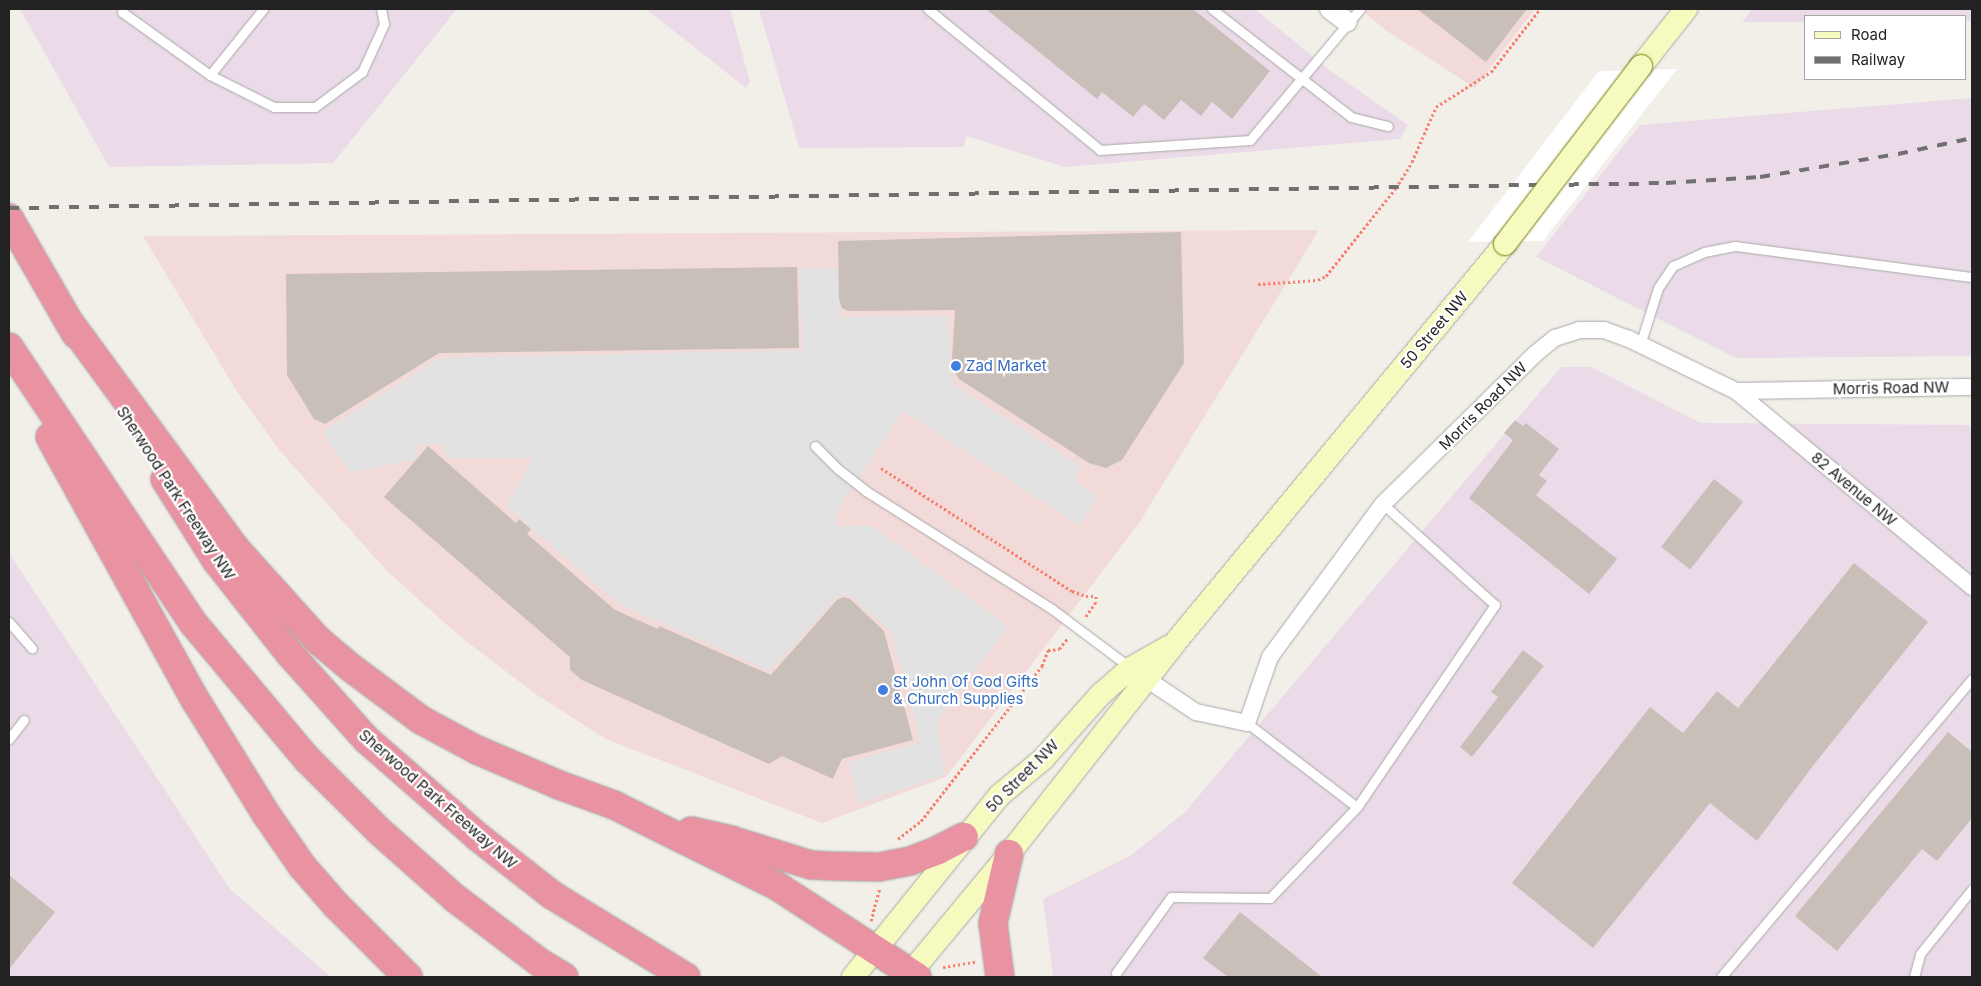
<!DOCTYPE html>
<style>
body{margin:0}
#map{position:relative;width:1981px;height:986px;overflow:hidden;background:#f2efe9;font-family:Inter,sans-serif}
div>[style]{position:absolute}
.commercial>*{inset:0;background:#f2dad9}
.industrial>*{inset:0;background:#ebdbe8}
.parking>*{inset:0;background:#e2e2e2}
.pier>*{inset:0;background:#fff}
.building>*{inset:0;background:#c7bfb8;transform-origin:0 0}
.path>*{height:3px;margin-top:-1.5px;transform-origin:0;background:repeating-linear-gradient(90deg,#fa8072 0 2.5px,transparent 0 5px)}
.roads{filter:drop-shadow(0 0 1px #a9a9a9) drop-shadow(0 0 1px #a9a9a9)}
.service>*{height:9px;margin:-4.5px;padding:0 4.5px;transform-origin:4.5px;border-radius:4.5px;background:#fff}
.minor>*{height:16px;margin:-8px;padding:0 8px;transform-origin:8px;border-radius:8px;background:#fff}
.tertiary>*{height:20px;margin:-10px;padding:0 10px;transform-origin:10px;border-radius:10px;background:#fff}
.secondary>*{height:22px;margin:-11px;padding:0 11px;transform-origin:11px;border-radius:11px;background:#f7fabf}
.motorway>*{height:28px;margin:-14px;padding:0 14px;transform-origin:14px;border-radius:14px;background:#e892a2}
.rail>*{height:4px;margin-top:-2px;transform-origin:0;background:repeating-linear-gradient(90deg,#707070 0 10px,transparent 0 20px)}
.bridges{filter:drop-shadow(0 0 1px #707d05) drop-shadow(0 0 1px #707d05)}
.secondary-bridge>*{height:22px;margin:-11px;padding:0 11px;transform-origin:11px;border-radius:11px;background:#f7fabf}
.dots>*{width:14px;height:14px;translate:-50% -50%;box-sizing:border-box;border:2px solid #fff;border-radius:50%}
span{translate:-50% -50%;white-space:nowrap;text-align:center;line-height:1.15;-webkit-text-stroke:4.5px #fff;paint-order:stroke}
.street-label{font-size:15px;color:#222}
.shop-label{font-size:15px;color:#366cbe}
.left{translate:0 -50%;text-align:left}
.frame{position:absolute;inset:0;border:10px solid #222;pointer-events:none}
.legend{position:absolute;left:1804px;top:15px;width:162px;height:65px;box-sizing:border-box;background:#fff;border:1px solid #a7a7a7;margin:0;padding:6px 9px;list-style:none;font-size:15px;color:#222}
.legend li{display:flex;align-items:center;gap:10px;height:25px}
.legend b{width:25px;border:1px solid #a7a7a7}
</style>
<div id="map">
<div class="commercial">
<i style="clip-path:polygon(1360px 9px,1535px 9px,1475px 88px,1387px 31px)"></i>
<i style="clip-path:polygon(1319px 230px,1139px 523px,946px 777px,822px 823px,606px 739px,537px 695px,458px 635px,387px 571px,280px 451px,236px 390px,143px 236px)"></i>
</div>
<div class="industrial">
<i style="clip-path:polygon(20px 9px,457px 9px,333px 163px,109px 167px)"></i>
<i style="clip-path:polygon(646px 9px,730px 9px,750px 82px,746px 88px)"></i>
<i style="clip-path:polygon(759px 9px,1255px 9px,1328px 69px,1408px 125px,1400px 139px,1065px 167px,966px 136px,964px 147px,799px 148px)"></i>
<i style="clip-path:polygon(1752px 9px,1972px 9px,1972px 21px,1965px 21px,1965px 16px,1805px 16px,1805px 22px,1742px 22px)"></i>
<i style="clip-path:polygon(1972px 98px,1972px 356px,1736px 358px,1536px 257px,1640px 125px)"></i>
<i style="clip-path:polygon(1561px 367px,1591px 367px,1701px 423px,1972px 425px,1972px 977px,1053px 977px,1043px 899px,1130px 856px,1185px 812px)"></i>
<i style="clip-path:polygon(9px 553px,230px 889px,331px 977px,9px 977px)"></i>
</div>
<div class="parking">
<i style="clip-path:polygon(799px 268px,837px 268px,840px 315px,842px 317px,948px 316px,950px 371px,957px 387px,1082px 467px,1074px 481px,1098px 496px,1080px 526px,903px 411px,838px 509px,836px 526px,872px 526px,1008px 627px,938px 719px,944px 775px,859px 803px,848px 762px,921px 742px,891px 632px,852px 597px,841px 594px,837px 597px,770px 671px,619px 604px,506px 506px,533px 458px,446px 458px,444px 444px,417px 445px,416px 460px,350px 472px,322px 432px,440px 358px,803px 350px)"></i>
</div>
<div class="pier">
<i style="clip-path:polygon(1677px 69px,1543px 241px,1468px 242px,1599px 71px)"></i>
</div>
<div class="building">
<i style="clip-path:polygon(986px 9px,1193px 9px,1270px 71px,1232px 119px,1212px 102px,1201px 116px,1181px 100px,1164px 120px,1144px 104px,1133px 117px,1102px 92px,1097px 99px)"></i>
<i style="clip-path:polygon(1417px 9px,1527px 9px,1486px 62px)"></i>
<i style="clip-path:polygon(1181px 232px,1184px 363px,1122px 460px,1106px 468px,1089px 463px,959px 379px,954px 371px,952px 359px,955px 310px,848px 311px,842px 308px,839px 299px,838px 241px)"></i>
<i style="clip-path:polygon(797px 267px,799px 348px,439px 353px,325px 424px,314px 419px,287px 375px,286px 274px)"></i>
<i style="clip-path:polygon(1515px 420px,1523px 426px,1526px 423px,1559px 449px,1539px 475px,1547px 481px,1536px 495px,1617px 559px,1589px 594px,1469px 498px,1513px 440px,1504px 433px)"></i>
<i style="clip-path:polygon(428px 446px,516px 523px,519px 519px,531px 529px,527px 534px,615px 610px,658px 629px,659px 626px,771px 675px,837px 600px,843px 597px,850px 599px,884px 631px,913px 740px,842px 759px,833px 779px,782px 756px,769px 764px,582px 680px,570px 670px,570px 657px,384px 497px)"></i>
<i style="left:1714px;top:479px;width:37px;height:86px;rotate:38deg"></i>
<i style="clip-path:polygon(1854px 563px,1928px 622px,1812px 767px,1757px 841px,1710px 803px,1593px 948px,1512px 883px,1650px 707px,1683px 733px,1717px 691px,1738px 708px)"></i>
<i style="clip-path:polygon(1523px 650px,1544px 666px,1472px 757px,1460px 747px,1498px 697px,1491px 692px)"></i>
<i style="clip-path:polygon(1948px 732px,1972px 752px,1972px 818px,1937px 861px,1922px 849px,1837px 951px,1795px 916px)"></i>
<i style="clip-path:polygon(9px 875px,55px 912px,9px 969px)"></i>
<i style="clip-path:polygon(1240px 912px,1322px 977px,1228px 977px,1203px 958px)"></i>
</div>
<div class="path">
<i style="left:1258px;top:284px;width:60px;rotate:-3.8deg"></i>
<i style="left:1318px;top:280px;width:9px;rotate:-27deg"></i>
<i style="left:1326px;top:276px;width:112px;rotate:-51.5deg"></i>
<i style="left:1396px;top:188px;width:31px;rotate:-58deg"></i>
<i style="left:1412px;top:162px;width:60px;rotate:-66.4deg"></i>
<i style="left:1436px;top:107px;width:65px;rotate:-32.5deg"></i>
<i style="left:1491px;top:72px;width:80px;rotate:-52.1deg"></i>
<i style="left:881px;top:468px;width:227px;rotate:32.8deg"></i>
<i style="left:1072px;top:591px;width:15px;rotate:20deg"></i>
<i style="left:1086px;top:596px;width:10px"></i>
<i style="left:1096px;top:596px;width:6px;rotate:90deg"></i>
<i style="left:1096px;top:602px;width:19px;rotate:125deg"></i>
<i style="left:898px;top:839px;width:29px;rotate:-38deg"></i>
<i style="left:921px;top:821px;width:197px;rotate:-52deg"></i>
<i style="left:1042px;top:666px;width:17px;rotate:-69deg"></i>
<i style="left:1048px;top:650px;width:11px;rotate:-5deg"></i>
<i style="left:1059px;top:649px;width:14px;rotate:-51deg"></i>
<i style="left:871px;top:921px;width:34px;rotate:-75deg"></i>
<i style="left:943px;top:967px;width:33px;rotate:-9deg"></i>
</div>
<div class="roads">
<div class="service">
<i style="left:928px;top:9px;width:222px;rotate:39.3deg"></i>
<i style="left:1100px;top:150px;width:150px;rotate:-3.8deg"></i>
<i style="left:1250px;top:140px;width:171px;rotate:-50deg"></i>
<i style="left:1212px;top:9px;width:176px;rotate:37.8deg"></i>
<i style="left:1351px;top:117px;width:38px;rotate:14deg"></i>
<i style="left:122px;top:12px;width:108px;rotate:35.6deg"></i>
<i style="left:210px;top:75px;width:72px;rotate:26.6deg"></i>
<i style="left:274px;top:107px;width:41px"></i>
<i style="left:315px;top:107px;width:59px;rotate:-36.7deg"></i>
<i style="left:362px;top:72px;width:53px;rotate:-65.4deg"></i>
<i style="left:384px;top:24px;width:15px;rotate:-101deg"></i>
<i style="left:210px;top:75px;width:85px;rotate:-51.2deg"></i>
<i style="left:1640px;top:345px;width:60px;rotate:-72.5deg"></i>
<i style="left:1658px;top:288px;width:27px;rotate:-56deg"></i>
<i style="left:1673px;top:266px;width:34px;rotate:-24deg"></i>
<i style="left:1704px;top:252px;width:32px;rotate:-11deg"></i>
<i style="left:1735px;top:246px;width:239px;rotate:7.5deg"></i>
<i style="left:815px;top:446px;width:33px;rotate:45deg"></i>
<i style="left:838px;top:469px;width:36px;rotate:38deg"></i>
<i style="left:866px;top:491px;width:220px;rotate:32.4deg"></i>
<i style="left:1052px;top:609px;width:99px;rotate:36.8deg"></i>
<i style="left:9px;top:622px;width:35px;rotate:49deg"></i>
<i style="left:1247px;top:723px;width:138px;rotate:37.4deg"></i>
<i style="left:9px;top:739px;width:24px;rotate:-52deg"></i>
<i style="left:1116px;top:973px;width:94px;rotate:-54.1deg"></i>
<i style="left:1171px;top:897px;width:99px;rotate:0.6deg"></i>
<i style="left:1270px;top:898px;width:126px;rotate:-46.3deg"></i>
<i style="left:1357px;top:807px;width:245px;rotate:-55.7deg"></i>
<i style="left:1495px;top:605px;width:151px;rotate:-138deg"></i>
<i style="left:1721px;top:977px;width:390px;rotate:-49.9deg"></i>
<i style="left:1914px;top:977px;width:24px;rotate:-75deg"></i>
<i style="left:1920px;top:954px;width:83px;rotate:-51.3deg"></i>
</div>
<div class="minor">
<i style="left:1736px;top:391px;width:307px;rotate:39.7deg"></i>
<i style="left:1139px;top:674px;width:69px;rotate:33.7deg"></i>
<i style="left:1196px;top:712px;width:52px;rotate:12.2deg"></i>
<i style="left:1247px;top:723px;width:70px;rotate:-70.8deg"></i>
<i style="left:1270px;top:657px;width:190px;rotate:-53.6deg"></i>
<i style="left:1383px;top:504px;width:214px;rotate:-44.6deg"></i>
<i style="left:1535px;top:354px;width:26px;rotate:-39deg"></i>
<i style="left:1555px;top:338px;width:25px;rotate:-18deg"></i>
<i style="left:1579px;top:330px;width:25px"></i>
<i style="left:1604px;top:330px;width:27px;rotate:20deg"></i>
<i style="left:1629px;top:339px;width:119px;rotate:25.9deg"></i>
<i style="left:1736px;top:391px;width:236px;rotate:-1deg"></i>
</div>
<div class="tertiary">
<i style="left:1330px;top:9px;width:21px;rotate:37deg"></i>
</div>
<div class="secondary">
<i style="left:1641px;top:66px;width:73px;rotate:-51.7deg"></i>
<i style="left:853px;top:977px;width:234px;rotate:-51.1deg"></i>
<i style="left:1000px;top:795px;width:56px;rotate:-39.9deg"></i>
<i style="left:1043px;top:759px;width:87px;rotate:-48.3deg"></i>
<i style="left:1101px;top:694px;width:40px;rotate:-41deg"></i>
<i style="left:1131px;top:668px;width:43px;rotate:-29.6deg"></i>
<i style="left:907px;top:977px;width:160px;rotate:-50.3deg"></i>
<i style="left:1009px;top:854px;width:267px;rotate:-51.8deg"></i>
<i style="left:1174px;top:644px;width:519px;rotate:-50.39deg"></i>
</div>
<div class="motorway">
<i style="left:9px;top:218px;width:134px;rotate:60deg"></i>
<i style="left:67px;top:319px;width:285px;rotate:53.7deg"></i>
<i style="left:236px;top:549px;width:122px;rotate:48deg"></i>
<i style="left:318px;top:640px;width:42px;rotate:40.2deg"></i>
<i style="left:350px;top:667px;width:89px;rotate:36.7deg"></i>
<i style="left:421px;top:720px;width:64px;rotate:28.2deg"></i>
<i style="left:477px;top:750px;width:89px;rotate:23.1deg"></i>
<i style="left:559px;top:785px;width:59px;rotate:20deg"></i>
<i style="left:614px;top:805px;width:182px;rotate:26.4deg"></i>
<i style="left:777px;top:886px;width:167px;rotate:33deg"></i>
<i style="left:9px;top:347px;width:333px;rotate:56.3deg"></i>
<i style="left:194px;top:624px;width:176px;rotate:50.1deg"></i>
<i style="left:307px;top:759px;width:100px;rotate:45deg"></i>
<i style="left:378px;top:830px;width:104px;rotate:41.5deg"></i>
<i style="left:456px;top:899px;width:104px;rotate:37.2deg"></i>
<i style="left:539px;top:962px;width:29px;rotate:31deg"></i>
<i style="left:50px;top:437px;width:302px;rotate:61.1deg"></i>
<i style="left:196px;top:701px;width:133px;rotate:58.2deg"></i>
<i style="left:266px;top:814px;width:63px;rotate:55.3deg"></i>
<i style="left:302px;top:866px;width:52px;rotate:48.9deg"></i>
<i style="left:336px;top:905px;width:102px;rotate:45deg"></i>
<i style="left:165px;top:479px;width:96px;rotate:57.8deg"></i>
<i style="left:216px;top:560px;width:120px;rotate:51.8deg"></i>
<i style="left:290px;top:654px;width:115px;rotate:48.2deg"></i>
<i style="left:367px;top:740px;width:147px;rotate:41.1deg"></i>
<i style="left:478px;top:837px;width:94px;rotate:38.1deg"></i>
<i style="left:552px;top:895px;width:157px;rotate:31.5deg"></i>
<i style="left:691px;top:831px;width:41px;rotate:12.7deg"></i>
<i style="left:731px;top:840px;width:84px;rotate:17.4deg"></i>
<i style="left:811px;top:865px;width:17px;rotate:3deg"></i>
<i style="left:828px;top:866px;width:51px;rotate:1.1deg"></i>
<i style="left:879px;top:867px;width:32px;rotate:-11deg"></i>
<i style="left:910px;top:861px;width:30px;rotate:-21deg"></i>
<i style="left:938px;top:850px;width:29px;rotate:-27deg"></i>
<i style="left:1000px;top:977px;width:54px;rotate:-97.4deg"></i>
<i style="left:993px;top:923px;width:71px;rotate:-76.9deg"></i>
</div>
</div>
<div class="rail">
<i style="left:9px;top:208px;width:1657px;rotate:-0.86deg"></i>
<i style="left:1666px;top:183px;width:94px;rotate:-3.7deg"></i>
<i style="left:1760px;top:177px;width:140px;rotate:-9.5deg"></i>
<i style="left:1898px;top:154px;width:76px;rotate:-12.2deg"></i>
</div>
<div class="bridges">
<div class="secondary-bridge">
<i style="left:1505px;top:244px;width:224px;rotate:-52.6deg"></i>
</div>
</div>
<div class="dots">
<i style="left:956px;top:366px;background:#3f7fe0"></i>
<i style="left:883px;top:690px;background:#3f7fe0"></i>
</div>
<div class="street-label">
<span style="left:1434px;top:330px;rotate:-50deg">50 Street NW</span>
<span style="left:1891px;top:388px;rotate:-1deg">Morris Road NW</span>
<span style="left:1483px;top:406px;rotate:-45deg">Morris Road NW</span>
<span style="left:1854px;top:489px;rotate:40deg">82 Avenue NW</span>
<span style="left:176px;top:493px;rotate:57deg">Sherwood Park Freeway NW</span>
<span style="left:1022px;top:776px;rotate:-45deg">50 Street NW</span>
<span style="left:438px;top:799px;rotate:41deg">Sherwood Park Freeway NW</span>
</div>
<div class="shop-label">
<span class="left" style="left:966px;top:366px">Zad Market</span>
<span class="left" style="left:893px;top:690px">St John Of God Gifts<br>&amp; Church Supplies</span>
</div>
<div class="frame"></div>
<ul class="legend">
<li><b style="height:6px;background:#f7fabf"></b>Road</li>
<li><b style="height:6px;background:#707070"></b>Railway</li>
</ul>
</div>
